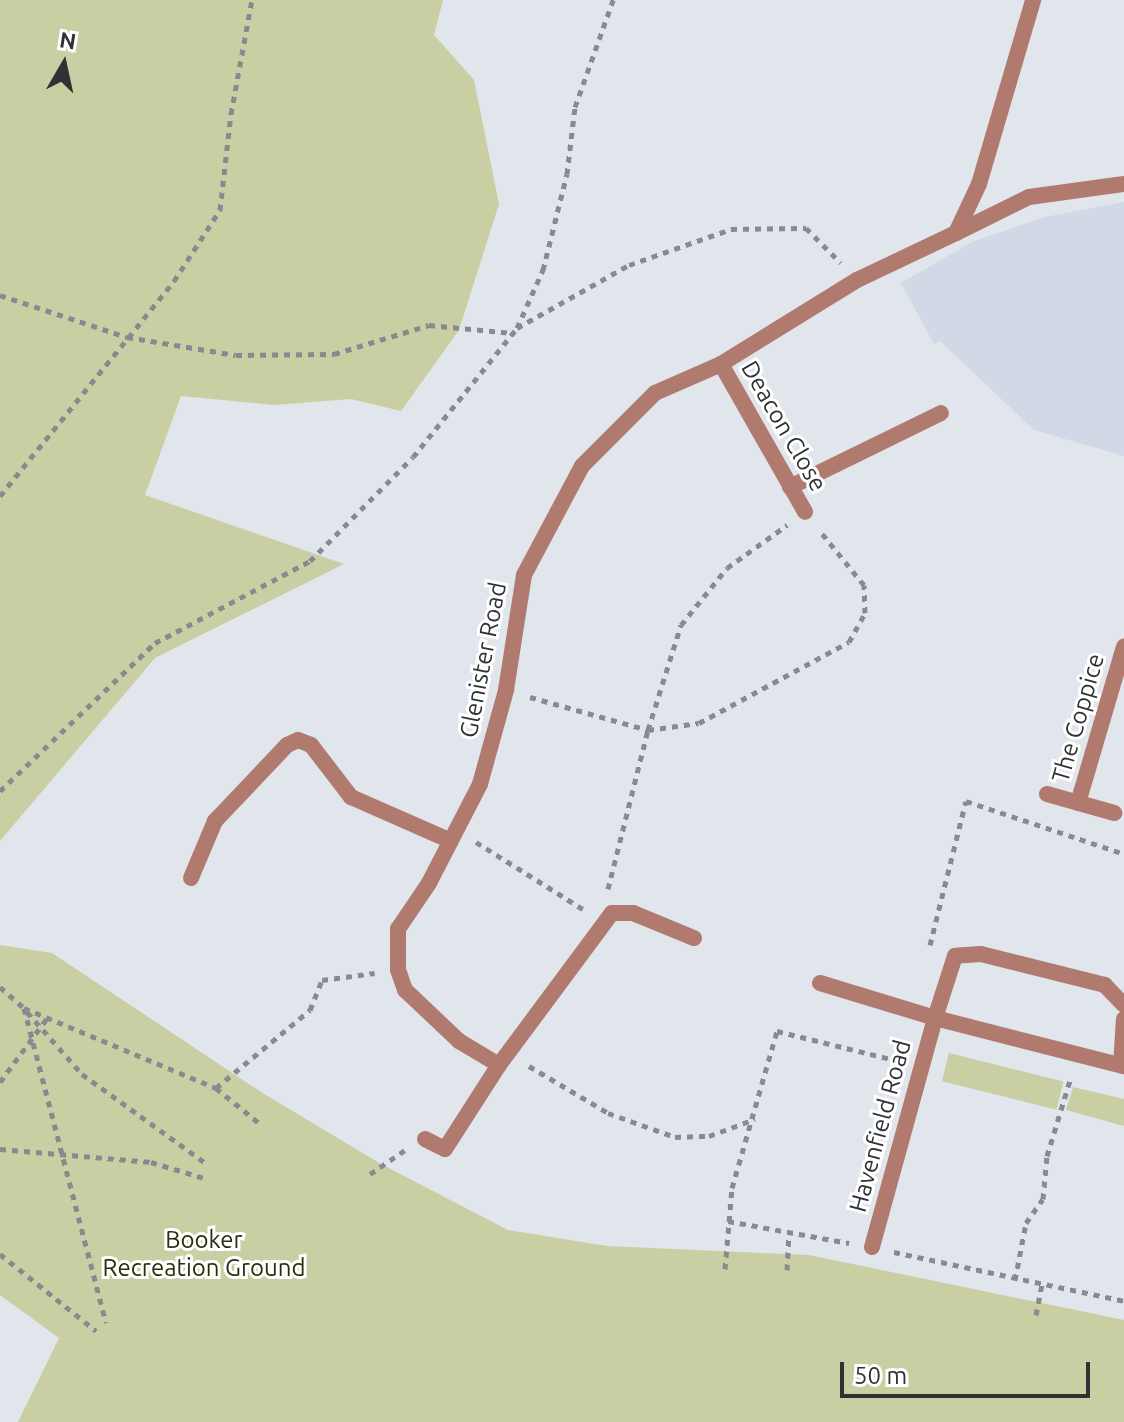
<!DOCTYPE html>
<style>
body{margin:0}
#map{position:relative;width:1124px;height:1422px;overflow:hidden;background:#e1e5ec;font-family:Ubuntu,sans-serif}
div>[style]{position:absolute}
.built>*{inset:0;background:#d0d9e5}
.green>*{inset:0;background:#cacfa3;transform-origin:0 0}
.path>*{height:5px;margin-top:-2.5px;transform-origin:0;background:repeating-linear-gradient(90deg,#878a8f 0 6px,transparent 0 12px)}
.service>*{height:16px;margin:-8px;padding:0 8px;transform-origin:8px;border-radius:8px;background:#b07a6f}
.minor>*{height:16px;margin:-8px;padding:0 8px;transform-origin:8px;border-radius:8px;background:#b07a6f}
span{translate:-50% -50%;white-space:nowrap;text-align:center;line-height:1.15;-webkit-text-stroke:6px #fff;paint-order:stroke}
.street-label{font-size:24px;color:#2f3133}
.park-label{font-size:24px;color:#2c2e0e}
.north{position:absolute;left:24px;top:24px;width:80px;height:80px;-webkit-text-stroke:6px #fff;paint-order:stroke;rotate:9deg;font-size:22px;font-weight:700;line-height:32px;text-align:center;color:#2f3133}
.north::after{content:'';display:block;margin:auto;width:28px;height:36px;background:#2f3133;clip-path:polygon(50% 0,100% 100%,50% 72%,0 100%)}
.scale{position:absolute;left:840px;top:1362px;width:250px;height:36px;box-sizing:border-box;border:4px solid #2f3133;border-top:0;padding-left:10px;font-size:24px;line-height:28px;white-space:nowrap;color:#2f3133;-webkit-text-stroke:6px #fff;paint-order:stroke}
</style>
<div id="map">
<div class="built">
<i style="clip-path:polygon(1124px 202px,1124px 456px,1034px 430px,940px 341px,934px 344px,901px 283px,974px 241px,1045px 217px)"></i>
</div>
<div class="green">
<i style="clip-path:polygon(0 0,443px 0,434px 35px,474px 80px,499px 204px,459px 330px,401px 411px,351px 399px,274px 405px,181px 396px,145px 495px,344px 564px,155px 658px,0 841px)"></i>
<i style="clip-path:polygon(0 945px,52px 953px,261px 1092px,381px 1164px,508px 1230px,607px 1246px,809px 1255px,1124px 1320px,1124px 1422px,18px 1422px,59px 1338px,0 1295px)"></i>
<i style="left:949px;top:1053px;width:118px;height:29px;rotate:14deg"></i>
<i style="clip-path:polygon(1073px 1087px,1124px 1099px,1124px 1126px,1066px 1110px)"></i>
</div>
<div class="path">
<i style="left:0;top:295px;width:134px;rotate:18.3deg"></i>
<i style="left:127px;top:337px;width:110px;rotate:9.4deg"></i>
<i style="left:236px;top:355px;width:98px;rotate:-0.6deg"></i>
<i style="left:334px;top:354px;width:99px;rotate:-17deg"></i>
<i style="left:429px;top:325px;width:84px;rotate:5.4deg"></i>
<i style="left:517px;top:328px;width:64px;rotate:-65.9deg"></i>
<i style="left:543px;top:270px;width:99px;rotate:-76deg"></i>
<i style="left:567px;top:174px;width:67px;rotate:-83.2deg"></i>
<i style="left:575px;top:107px;width:114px;rotate:-70.4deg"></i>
<i style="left:0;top:496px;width:277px;rotate:-51deg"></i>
<i style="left:174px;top:281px;width:85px;rotate:-57.1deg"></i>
<i style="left:220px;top:210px;width:97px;rotate:-83.5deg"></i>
<i style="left:231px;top:114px;width:116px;rotate:-79.6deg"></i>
<i style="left:530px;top:697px;width:123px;rotate:15.6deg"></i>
<i style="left:648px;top:730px;width:51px;rotate:-7.8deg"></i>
<i style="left:699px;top:723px;width:170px;rotate:-28.4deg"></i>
<i style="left:849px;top:642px;width:33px;rotate:-61deg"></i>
<i style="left:865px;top:613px;width:28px;rotate:-92deg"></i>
<i style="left:864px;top:585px;width:70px;rotate:-129.2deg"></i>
<i style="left:0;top:791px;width:214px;rotate:-43.7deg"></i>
<i style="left:155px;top:643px;width:175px;rotate:-27.9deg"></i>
<i style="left:310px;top:561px;width:146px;rotate:-45.3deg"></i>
<i style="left:413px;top:457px;width:166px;rotate:-51.1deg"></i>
<i style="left:517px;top:328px;width:129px;rotate:-29.4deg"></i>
<i style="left:629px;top:265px;width:108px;rotate:-19.4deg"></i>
<i style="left:731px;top:229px;width:75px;rotate:-0.8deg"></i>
<i style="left:806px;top:228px;width:49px;rotate:45deg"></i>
<i style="left:476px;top:842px;width:130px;rotate:32.1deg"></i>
<i style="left:608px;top:889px;width:164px;rotate:-75.9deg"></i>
<i style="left:648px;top:730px;width:110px;rotate:-72.6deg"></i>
<i style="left:681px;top:625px;width:73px;rotate:-51.1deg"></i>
<i style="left:727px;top:568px;width:74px;rotate:-35.6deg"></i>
<i style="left:930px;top:945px;width:148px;rotate:-76deg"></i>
<i style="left:966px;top:801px;width:167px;rotate:18.5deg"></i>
<i style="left:0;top:987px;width:32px;rotate:41deg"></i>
<i style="left:24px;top:1008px;width:208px;rotate:22.6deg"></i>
<i style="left:216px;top:1088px;width:55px;rotate:39.1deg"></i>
<i style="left:24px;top:1008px;width:325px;rotate:75.4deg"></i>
<i style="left:27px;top:1012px;width:83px;rotate:48.4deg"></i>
<i style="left:82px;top:1074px;width:154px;rotate:35.8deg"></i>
<i style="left:529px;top:1066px;width:92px;rotate:30.7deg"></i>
<i style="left:608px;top:1113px;width:71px;rotate:19.7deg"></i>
<i style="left:675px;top:1137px;width:34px;rotate:-2deg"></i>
<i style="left:709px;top:1136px;width:49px;rotate:-20.3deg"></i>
<i style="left:0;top:1082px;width:81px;rotate:-53.6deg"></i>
<i style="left:216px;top:1088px;width:122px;rotate:-39.7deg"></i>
<i style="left:310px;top:1010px;width:32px;rotate:-68deg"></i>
<i style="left:322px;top:980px;width:53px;rotate:-7.5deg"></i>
<i style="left:0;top:1149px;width:152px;rotate:4.9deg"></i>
<i style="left:151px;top:1162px;width:55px;rotate:16.8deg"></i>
<i style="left:370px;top:1174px;width:42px;rotate:-34.4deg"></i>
<i style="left:728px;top:1221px;width:123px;rotate:10.3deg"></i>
<i style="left:894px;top:1252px;width:235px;rotate:12deg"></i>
<i style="left:0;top:1254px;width:123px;rotate:38.7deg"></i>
<i style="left:725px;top:1269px;width:81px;rotate:-85.1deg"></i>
<i style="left:732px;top:1188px;width:163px;rotate:-74deg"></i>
<i style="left:777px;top:1031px;width:126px;rotate:13.8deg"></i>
<i style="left:787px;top:1270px;width:37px;rotate:-87deg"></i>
<i style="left:1015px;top:1280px;width:58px;rotate:-79.1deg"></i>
<i style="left:1026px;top:1223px;width:29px;rotate:-55deg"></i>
<i style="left:1043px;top:1199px;width:43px;rotate:-84.7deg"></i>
<i style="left:1047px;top:1156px;width:83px;rotate:-73.1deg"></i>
<i style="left:1036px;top:1315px;width:32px;rotate:-79deg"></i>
</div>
<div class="service">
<i style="left:790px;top:487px;width:168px;rotate:-26.1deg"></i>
<i style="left:191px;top:878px;width:62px;rotate:-67.2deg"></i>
<i style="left:215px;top:821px;width:105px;rotate:-46.5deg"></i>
<i style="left:287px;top:745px;width:12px;rotate:-24deg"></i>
<i style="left:298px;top:740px;width:14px;rotate:21deg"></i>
<i style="left:311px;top:745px;width:66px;rotate:52.4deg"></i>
<i style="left:351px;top:797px;width:109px;rotate:23.7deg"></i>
<i style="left:820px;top:983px;width:120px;rotate:16.9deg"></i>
<i style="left:425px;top:1139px;width:22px;rotate:27deg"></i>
<i style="left:445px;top:1149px;width:100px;rotate:-57.3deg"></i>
<i style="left:499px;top:1065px;width:189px;rotate:-53.4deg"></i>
<i style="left:612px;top:913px;width:21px"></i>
<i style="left:633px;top:913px;width:66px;rotate:22.3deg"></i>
</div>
<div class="minor">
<i style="left:956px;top:233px;width:81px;rotate:-26.3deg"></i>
<i style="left:1029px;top:197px;width:96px;rotate:-7.8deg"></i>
<i style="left:721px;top:364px;width:170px;rotate:60.4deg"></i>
<i style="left:1047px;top:794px;width:70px;rotate:15.8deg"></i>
<i style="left:1078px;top:803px;width:163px;rotate:-73.6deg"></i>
<i style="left:1124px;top:1005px;width:28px;rotate:-134deg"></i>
<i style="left:1105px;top:985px;width:128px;rotate:-166deg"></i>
<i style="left:981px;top:954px;width:26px;rotate:176deg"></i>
<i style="left:955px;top:956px;width:65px;rotate:107.9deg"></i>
<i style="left:935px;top:1018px;width:195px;rotate:14.3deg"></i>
<i style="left:499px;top:1065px;width:47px;rotate:-149deg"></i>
<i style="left:459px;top:1041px;width:74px;rotate:-136.6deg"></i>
<i style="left:405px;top:990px;width:21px;rotate:-109deg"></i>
<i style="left:398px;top:970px;width:41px;rotate:-90deg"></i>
<i style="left:398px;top:929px;width:55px;rotate:-56deg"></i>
<i style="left:429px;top:883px;width:111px;rotate:-62.7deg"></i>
<i style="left:480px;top:784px;width:98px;rotate:-74.5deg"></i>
<i style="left:506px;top:690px;width:116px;rotate:-81.1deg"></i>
<i style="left:524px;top:575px;width:123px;rotate:-62deg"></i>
<i style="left:582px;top:466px;width:103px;rotate:-45deg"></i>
<i style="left:655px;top:393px;width:72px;rotate:-23.7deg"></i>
<i style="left:721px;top:364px;width:160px;rotate:-31.7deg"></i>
<i style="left:857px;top:280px;width:110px;rotate:-25.4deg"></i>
<i style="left:956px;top:233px;width:54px;rotate:-64.9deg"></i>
<i style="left:979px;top:184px;width:192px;rotate:-73.6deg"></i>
<i style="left:1121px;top:1065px;width:46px;rotate:-86.3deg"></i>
<i style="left:872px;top:1247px;width:238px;rotate:-74.6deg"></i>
</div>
<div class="street-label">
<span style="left:784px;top:426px;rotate:60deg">Deacon Close</span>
<span style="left:483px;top:660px;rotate:-79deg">Glenister Road</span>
<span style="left:1078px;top:718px;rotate:-74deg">The Coppice</span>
<span style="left:880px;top:1126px;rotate:-75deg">Havenfield Road</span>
</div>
<div class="park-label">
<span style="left:204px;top:1254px">Booker<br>Recreation Ground</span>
</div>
<div class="north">N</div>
<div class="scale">50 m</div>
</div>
